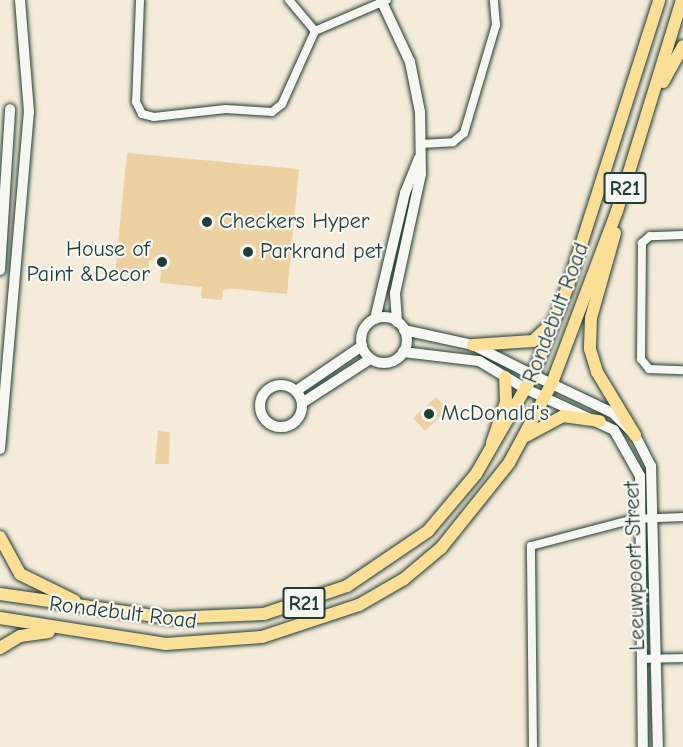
<!DOCTYPE html>
<style>
body{margin:0}
#map{position:relative;width:683px;height:747px;overflow:hidden;background:#f4ebda;font-family:"Comic Neue",sans-serif}
div>[style]{position:absolute}
.building>*{inset:0;background:#eed1a1}
.roads{filter:drop-shadow(0 0 2px #1f3d34) drop-shadow(0 0 2px #1f3d34)}
.minor>*{height:8px;margin:-4px;padding:0 4px;transform-origin:4px;border-radius:4px;background:#f6f6f2}
.tertiary>*{height:10px;margin:-5px;padding:0 5px;transform-origin:5px;border-radius:5px;background:#f6f6f2}
.tertiary>.ring{margin:-5px;padding:0;box-sizing:content-box;background:none;border:10px solid #f6f6f2;border-radius:50%}
.secondary>*{height:10px;margin:-5px;padding:0 5px;transform-origin:5px;border-radius:5px;background:#f6f6f2}
.primary>*{height:12px;margin:-6px;padding:0 6px;transform-origin:6px;border-radius:6px;background:#fbdf96}
.dots>*{width:16px;height:16px;translate:-50% -50%;box-sizing:border-box;border:3px solid #f6f6f2;border-radius:50%}
span{translate:-50% -50%;white-space:nowrap;text-align:center;line-height:1.15;-webkit-text-stroke:4.5px #f6f6f2;paint-order:stroke}
.shield-label span{padding:2px 4px;background:#f6f6f2;border:2px solid;border-radius:4px;-webkit-text-stroke-width:0}
.shield-label{font-size:21px;color:#1f3d34;font-weight:700}
.poi-label{font-size:22px;color:#1f3d34}
.left{translate:0 -50%;text-align:left}
.right{translate:-100% -50%;text-align:right}
.street-label{font-size:22px;color:#1f3d34}
</style>
<div id="map">
<div class="building">
<div style="clip-path:polygon(127px 153px,299px 169px,287px 294px,234px 289px,223px 290px,222px 300px,201px 298px,202px 287px,160px 283px,162px 262px,149px 260px,148px 277px,115px 274px)"></div>
<div style="clip-path:polygon(436px 397px,448px 409px,425px 431px,413px 418px)"></div>
<div style="clip-path:polygon(158px 431px,170px 432px,169px 464px,155px 464px)"></div>
</div>
<div class="roads">
<div class="minor">
<div style="left:140px;top:0;width:102px;rotate:92.2deg"></div>
<div style="left:136px;top:102px;width:13px;rotate:63deg"></div>
<div style="left:142px;top:114px;width:12px;rotate:14deg"></div>
<div style="left:154px;top:117px;width:72px;rotate:-6.3deg"></div>
<div style="left:226px;top:109px;width:46px;rotate:3.7deg"></div>
<div style="left:272px;top:112px;width:13px;rotate:-39deg"></div>
<div style="left:282px;top:104px;width:80px;rotate:-65.7deg"></div>
<div style="left:315px;top:31px;width:78px;rotate:-23.3deg"></div>
<div style="left:289px;top:0;width:40px;rotate:50deg"></div>
<div style="left:420px;top:144px;width:33px;rotate:-3deg"></div>
<div style="left:453px;top:142px;width:14px;rotate:-39deg"></div>
<div style="left:464px;top:133px;width:113px;rotate:-73.5deg"></div>
<div style="left:496px;top:25px;width:25px;rotate:-95deg"></div>
<div style="left:683px;top:235px;width:33px;rotate:178deg"></div>
<div style="left:650px;top:236px;width:11px;rotate:139deg"></div>
<div style="left:642px;top:243px;width:116px;rotate:90.5deg"></div>
<div style="left:641px;top:359px;width:13px;rotate:51deg"></div>
<div style="left:649px;top:369px;width:34px;rotate:2deg"></div>
<div style="left:642px;top:659px;width:41px;rotate:-1.4deg"></div>
<div style="left:533px;top:747px;width:201px;rotate:-90.6deg"></div>
<div style="left:531px;top:546px;width:106px;rotate:-14.7deg"></div>
<div style="left:634px;top:519px;width:49px;rotate:-2.3deg"></div>
</div>
<div class="tertiary">
<div style="left:381px;top:0;width:68px;rotate:64.9deg"></div>
<div style="left:410px;top:62px;width:51px;rotate:78.7deg"></div>
<div style="left:420px;top:112px;width:62px;rotate:89.1deg"></div>
<div style="left:421px;top:174px;width:122px;rotate:102.3deg"></div>
<div style="left:395px;top:293px;width:29px;rotate:86deg"></div>
<div style="left:0;top:270px;width:161px;rotate:-86.4deg"></div>
<div class="ring" style="left:361px;top:317px;width:36px;height:36px"></div>
<div style="left:375px;top:319px;width:130px;rotate:-76.6deg"></div>
<div style="left:405px;top:193px;width:37px;rotate:-68deg"></div>
<div style="left:404px;top:330px;width:71px;rotate:12.3deg"></div>
<div style="left:473px;top:345px;width:67px;rotate:26.6deg"></div>
<div style="left:403px;top:352px;width:77px;rotate:6.8deg"></div>
<div style="left:479px;top:361px;width:55px;rotate:30.8deg"></div>
<div class="ring" style="left:260px;top:385px;width:32px;height:32px"></div>
<div style="left:296px;top:391px;width:80px;rotate:-34.3deg"></div>
<div style="left:302px;top:403px;width:81px;rotate:-32.9deg"></div>
<div style="left:0;top:449px;width:338px;rotate:-85.1deg"></div>
<div style="left:29px;top:112px;width:112px;rotate:-94.6deg"></div>
</div>
<div class="secondary">
<div style="left:533px;top:375px;width:89px;rotate:25.4deg"></div>
<div style="left:613px;top:413px;width:31px;rotate:45deg"></div>
<div style="left:635px;top:435px;width:35px;rotate:63deg"></div>
<div style="left:651px;top:466px;width:281px;rotate:88.6deg"></div>
<div style="left:526px;top:389px;width:97px;rotate:25deg"></div>
<div style="left:614px;top:430px;width:53px;rotate:60.5deg"></div>
<div style="left:640px;top:476px;width:271px;rotate:89.4deg"></div>
</div>
<div class="primary">
<div style="left:663px;top:82px;width:41px;rotate:-60.9deg"></div>
<div style="left:615px;top:233px;width:88px;rotate:105.8deg"></div>
<div style="left:591px;top:318px;width:31px;rotate:92deg"></div>
<div style="left:590px;top:349px;width:24px;rotate:73deg"></div>
<div style="left:597px;top:372px;width:74px;rotate:58.9deg"></div>
<div style="left:473px;top:345px;width:60px;rotate:-3.8deg"></div>
<div style="left:533px;top:341px;width:22px;rotate:-43deg"></div>
<div style="left:526px;top:436px;width:42px;rotate:-28.4deg"></div>
<div style="left:563px;top:416px;width:37px;rotate:8deg"></div>
<div style="left:492px;top:443px;width:43px;rotate:-71.1deg"></div>
<div style="left:506px;top:402px;width:25px;rotate:-92deg"></div>
<div style="left:0;top:537px;width:42px;rotate:61.6deg"></div>
<div style="left:20px;top:574px;width:61px;rotate:26.1deg"></div>
<div style="left:0;top:594px;width:171px;rotate:8.1deg"></div>
<div style="left:169px;top:618px;width:95px;rotate:-2.4deg"></div>
<div style="left:264px;top:614px;width:88px;rotate:-18.6deg"></div>
<div style="left:347px;top:586px;width:98px;rotate:-34.2deg"></div>
<div style="left:428px;top:531px;width:75px;rotate:-49.9deg"></div>
<div style="left:476px;top:474px;width:114px;rotate:-60.1deg"></div>
<div style="left:533px;top:375px;width:96px;rotate:-68.5deg"></div>
<div style="left:568px;top:286px;width:300px;rotate:-72.3deg"></div>
<div style="left:0;top:618px;width:168px;rotate:8.9deg"></div>
<div style="left:166px;top:644px;width:96px;rotate:-4.2deg"></div>
<div style="left:262px;top:637px;width:102px;rotate:-18.3deg"></div>
<div style="left:359px;top:605px;width:52px;rotate:-30deg"></div>
<div style="left:404px;top:579px;width:48px;rotate:-40deg"></div>
<div style="left:441px;top:548px;width:109px;rotate:-51.3deg"></div>
<div style="left:509px;top:463px;width:91px;rotate:-61.7deg"></div>
<div style="left:552px;top:383px;width:184px;rotate:-69.3deg"></div>
<div style="left:617px;top:211px;width:221px;rotate:-72.9deg"></div>
<div style="left:0;top:648px;width:23px;rotate:-31deg"></div>
<div style="left:20px;top:636px;width:29px;rotate:-8deg"></div>
</div>
</div>
<div class="dots">
<div style="left:207px;top:222px;background:#1f3d34"></div>
<div style="left:248px;top:252px;background:#1f3d34"></div>
<div style="left:162px;top:262px;background:#1f3d34"></div>
<div style="left:429px;top:414px;background:#1f3d34"></div>
</div>
<div class="shield-label">
<span style="left:625px;top:188px">R21</span>
<span style="left:304px;top:603px">R21</span>
</div>
<div class="poi-label">
<span class="left" style="left:219px;top:222px">Checkers Hyper</span>
<span class="right" style="left:150px;top:262px">House of<br>Paint &amp;Decor</span>
<span class="left" style="left:260px;top:252px">Parkrand pet</span>
<span class="left" style="left:441px;top:414px">McDonald's</span>
</div>
<div class="street-label">
<span style="left:556px;top:313px;rotate:-69deg">Rondebult Road</span>
<span style="left:635px;top:566px;rotate:-92deg">Leeuwpoort Street</span>
<span style="left:123px;top:613px;rotate:7deg">Rondebult Road</span>
</div>
</div>
